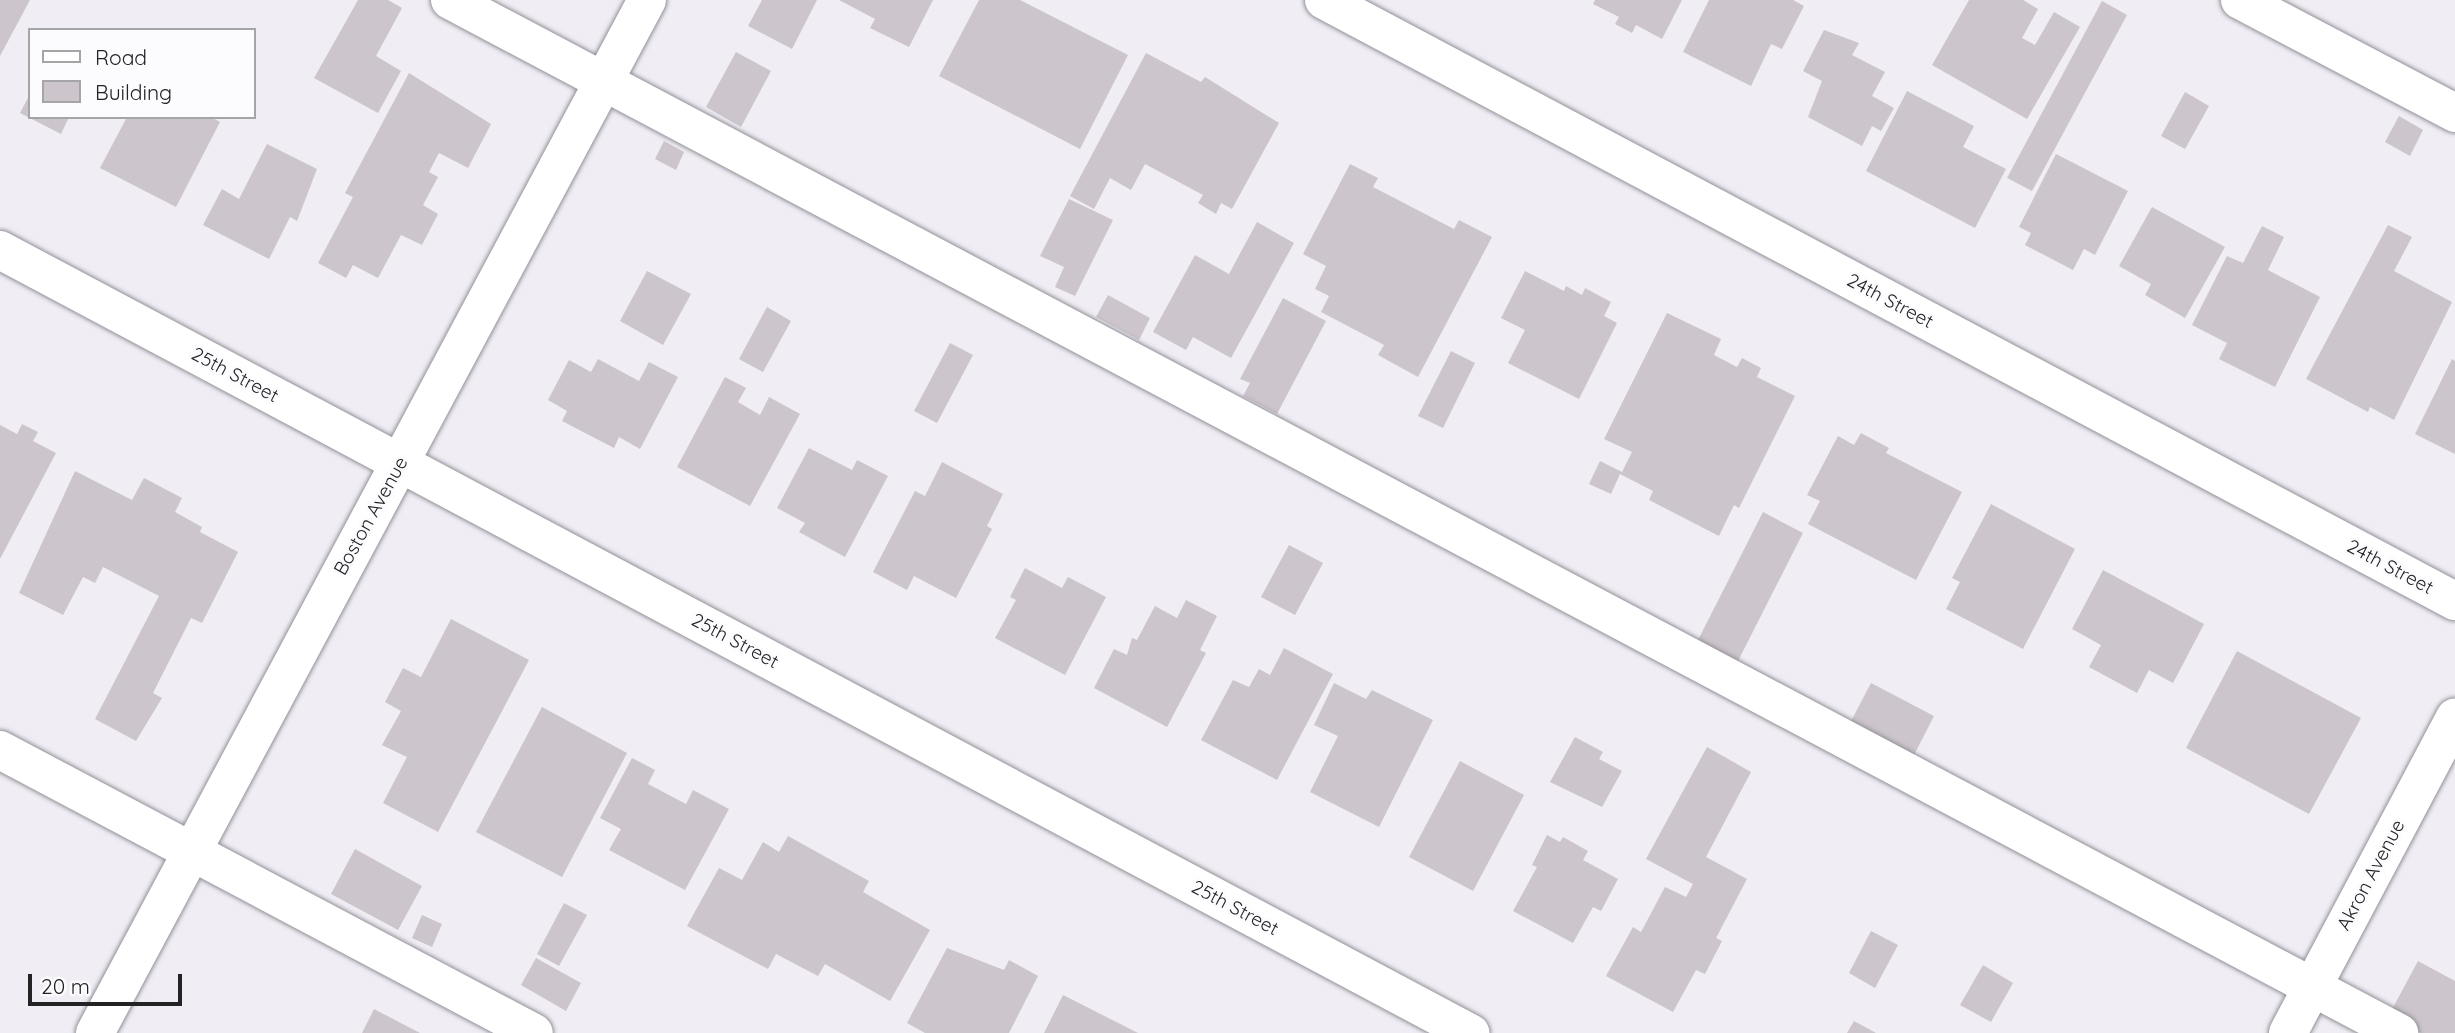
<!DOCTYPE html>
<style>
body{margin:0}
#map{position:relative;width:2455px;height:1033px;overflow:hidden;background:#f0edf5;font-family:Quicksand,sans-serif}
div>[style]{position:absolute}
.building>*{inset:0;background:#ccc5cb}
.roads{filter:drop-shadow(0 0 2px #939198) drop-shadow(0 0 2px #939198)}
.minor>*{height:38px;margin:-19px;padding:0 19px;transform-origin:19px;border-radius:19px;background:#fff}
span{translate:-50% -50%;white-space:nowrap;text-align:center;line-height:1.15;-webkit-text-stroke:6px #fcfbfe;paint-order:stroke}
.street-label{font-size:19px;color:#232224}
.legend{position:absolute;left:28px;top:28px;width:228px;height:91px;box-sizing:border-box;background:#fcfbfe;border:2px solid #a5a4a7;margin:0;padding:9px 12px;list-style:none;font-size:21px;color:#232224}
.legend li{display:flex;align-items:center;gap:14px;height:35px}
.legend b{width:35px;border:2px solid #a5a4a7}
.scale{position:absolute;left:28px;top:974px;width:154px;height:32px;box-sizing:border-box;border:4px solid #232224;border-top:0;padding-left:9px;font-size:21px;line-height:24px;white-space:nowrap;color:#232224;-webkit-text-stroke:5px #fcfbfe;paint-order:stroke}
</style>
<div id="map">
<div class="building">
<div style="clip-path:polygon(0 0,30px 0,0 56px)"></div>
<div style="clip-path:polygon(358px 0,388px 0,402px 8px,376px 56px,401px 71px,378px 113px,314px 78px)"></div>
<div style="clip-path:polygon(762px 0,817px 0,792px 49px,748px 26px)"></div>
<div style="clip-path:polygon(839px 0,933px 0,909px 47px,870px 28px,875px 19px)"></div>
<div style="clip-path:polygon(979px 0,1020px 0,1128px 55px,1080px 149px,939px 76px)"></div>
<div style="clip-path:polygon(1595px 0,1682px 0,1662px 39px,1636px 25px,1632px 33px,1615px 24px,1619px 17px,1593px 4px)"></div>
<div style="clip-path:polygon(1709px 0,1793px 0,1804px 6px,1782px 49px,1771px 44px,1751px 86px,1683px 52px)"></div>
<div style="clip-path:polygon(1969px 0,2023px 0,2038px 9px,2022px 38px,2035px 45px,2054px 12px,2080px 27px,2027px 119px,1932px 65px)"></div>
<div style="clip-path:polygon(2102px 1px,2127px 15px,2032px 191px,2007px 178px)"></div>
<div style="clip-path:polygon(1824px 30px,1859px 43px,1852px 55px,1885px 72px,1872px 96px,1894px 108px,1881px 131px,1872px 126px,1862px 146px,1808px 117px,1822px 81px,1803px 71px)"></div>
<div style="clip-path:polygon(736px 52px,771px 71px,741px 127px,706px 107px)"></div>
<div style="clip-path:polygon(1146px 53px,1201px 82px,1205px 77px,1279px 123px,1232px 209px,1221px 203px,1216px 214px,1198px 203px,1203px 195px,1145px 164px,1131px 190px,1110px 178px,1094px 209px,1070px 196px)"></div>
<div style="clip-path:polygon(409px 73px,491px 124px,468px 168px,439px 153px,429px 172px,438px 177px,423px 205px,438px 214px,422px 245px,401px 235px,378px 278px,353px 265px,346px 278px,318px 263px,353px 197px,345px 193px)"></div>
<div style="clip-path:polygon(1907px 91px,1974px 126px,1963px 147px,2006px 169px,1975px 228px,1866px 171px)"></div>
<div style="clip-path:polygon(2185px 92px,2209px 106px,2185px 149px,2161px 136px)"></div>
<div style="clip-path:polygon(30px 94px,30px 117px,69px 117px,61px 134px,20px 113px)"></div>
<div style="clip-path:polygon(2399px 116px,2423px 130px,2410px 156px,2385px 142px)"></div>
<div style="clip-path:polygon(127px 117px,211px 117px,220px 122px,176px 207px,100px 168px)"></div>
<div style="clip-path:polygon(664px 141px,684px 152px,676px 170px,655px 159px)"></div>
<div style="clip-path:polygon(267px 144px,317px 169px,297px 221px,290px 217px,269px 259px,203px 225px,222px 189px,239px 199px)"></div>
<div style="clip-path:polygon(2056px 154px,2128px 191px,2095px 255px,2084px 249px,2073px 270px,2025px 245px,2031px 233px,2019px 227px)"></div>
<div style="clip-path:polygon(1350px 164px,1378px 178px,1373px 187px,1454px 229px,1459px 220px,1492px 237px,1418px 377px,1378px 355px,1384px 345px,1321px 312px,1329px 296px,1315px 289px,1326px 266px,1303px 254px)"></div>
<div style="clip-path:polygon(1069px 199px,1113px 220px,1075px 296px,1055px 287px,1064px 267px,1040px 256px)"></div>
<div style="clip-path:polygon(2152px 207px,2225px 247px,2185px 318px,2145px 295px,2151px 284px,2119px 266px)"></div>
<div style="clip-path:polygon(1257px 222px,1294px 243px,1231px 358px,1193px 337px,1186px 350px,1153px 332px,1195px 255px,1229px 274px)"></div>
<div style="clip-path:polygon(2388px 225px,2412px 237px,2394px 271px,2452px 302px,2394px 420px,2370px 407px,2368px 412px,2306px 379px)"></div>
<div style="clip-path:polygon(2262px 226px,2284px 237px,2268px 270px,2320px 297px,2275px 387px,2219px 359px,2227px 343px,2192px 325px,2227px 256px,2243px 263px)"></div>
<div style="clip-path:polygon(647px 271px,691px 294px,663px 345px,620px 321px)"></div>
<div style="clip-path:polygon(1525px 271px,1564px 291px,1566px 286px,1582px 295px,1585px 288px,1611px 302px,1604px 316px,1617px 323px,1579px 399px,1508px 363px,1525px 330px,1501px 318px)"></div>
<div style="clip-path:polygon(1108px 295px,1150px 318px,1139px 340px,1096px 317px)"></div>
<div style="clip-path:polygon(1283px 298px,1326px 321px,1277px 414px,1243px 396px,1250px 383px,1240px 379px)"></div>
<div style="clip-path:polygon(767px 307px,791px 321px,763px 372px,739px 359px)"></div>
<div style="clip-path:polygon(1667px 313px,1721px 339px,1714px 355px,1737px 367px,1742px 358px,1761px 368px,1757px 377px,1795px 396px,1739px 508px,1734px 505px,1719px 536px,1649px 500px,1653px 491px,1620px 474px,1611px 494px,1589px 484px,1600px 461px,1622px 472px,1632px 452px,1604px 439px)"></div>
<div style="clip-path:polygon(950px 343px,973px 355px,937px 423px,914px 411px)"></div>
<div style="clip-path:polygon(1451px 351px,1475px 363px,1443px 428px,1418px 416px)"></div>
<div style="clip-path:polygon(598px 359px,639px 381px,649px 362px,678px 377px,640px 449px,619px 437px,614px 448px,562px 421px,567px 411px,548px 400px,569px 360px,591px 372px)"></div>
<div style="clip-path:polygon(2452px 359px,2455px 361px,2455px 454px,2415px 434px)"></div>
<div style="clip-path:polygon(725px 377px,746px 388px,738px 402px,760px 415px,769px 397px,800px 414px,750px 506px,677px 467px)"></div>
<div style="clip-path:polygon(22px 424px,38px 432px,33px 441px,56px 453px,0 559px,0 425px,17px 434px)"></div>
<div style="clip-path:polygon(1861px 433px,1889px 448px,1886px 453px,1962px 492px,1916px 580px,1808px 524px,1820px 501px,1807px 495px,1838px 436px,1854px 445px)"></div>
<div style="clip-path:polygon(809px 448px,852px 470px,857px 460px,888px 476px,845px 557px,799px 532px,805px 523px,777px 508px)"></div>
<div style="clip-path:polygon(942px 462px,1003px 494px,987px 526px,992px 529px,956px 598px,914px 576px,907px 590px,873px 572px,915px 491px,925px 496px)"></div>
<div style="clip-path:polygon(75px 471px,132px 500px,144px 478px,182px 498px,175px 512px,202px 527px,200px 532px,238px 552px,202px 623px,191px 618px,153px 693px,162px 698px,136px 741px,95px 719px,159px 596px,103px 567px,95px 583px,83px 577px,63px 615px,19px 593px)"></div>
<div style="clip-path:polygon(1991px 504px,2075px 549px,2023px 649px,1946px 609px,1960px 582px,1952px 578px)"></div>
<div style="clip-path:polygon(1763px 512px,1803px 533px,1737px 663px,1697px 642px)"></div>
<div style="clip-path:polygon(1289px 545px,1323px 563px,1295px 615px,1261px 597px)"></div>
<div style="clip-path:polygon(1025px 568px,1062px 588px,1068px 577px,1106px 597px,1065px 675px,995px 638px,1016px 600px,1010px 597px)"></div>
<div style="clip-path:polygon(2103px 570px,2204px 624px,2173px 683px,2149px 670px,2137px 693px,2089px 667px,2101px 645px,2072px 629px)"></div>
<div style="clip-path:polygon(1186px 600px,1217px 616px,1200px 650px,1206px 653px,1167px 727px,1094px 688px,1114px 649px,1127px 655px,1132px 638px,1137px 640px,1155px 606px,1177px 618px)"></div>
<div style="clip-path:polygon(451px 619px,529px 660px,438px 832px,383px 803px,407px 757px,382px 745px,401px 711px,385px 702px,403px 668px,421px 677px)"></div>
<div style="clip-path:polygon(1284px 648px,1333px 674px,1277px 780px,1201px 740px,1233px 680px,1249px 687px,1259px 669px,1270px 675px)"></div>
<div style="clip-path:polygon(2237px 651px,2361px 718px,2309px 814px,2186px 748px)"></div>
<div style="clip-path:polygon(1334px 683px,1366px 699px,1372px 690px,1433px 720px,1379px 827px,1310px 792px,1338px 736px,1314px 725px)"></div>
<div style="clip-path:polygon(1871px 683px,1934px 716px,1913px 757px,1849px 725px)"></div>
<div style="clip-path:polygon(542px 707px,627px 753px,562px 877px,476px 832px)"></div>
<div style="clip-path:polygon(1575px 737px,1603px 752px,1599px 759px,1622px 771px,1602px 807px,1550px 782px)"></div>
<div style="clip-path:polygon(1707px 747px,1751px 772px,1706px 857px,1747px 879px,1716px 938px,1722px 941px,1705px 974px,1696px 970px,1673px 1012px,1606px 976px,1633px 927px,1641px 932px,1665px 887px,1686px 897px,1693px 884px,1646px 859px)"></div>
<div style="clip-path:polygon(632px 758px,655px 770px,648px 784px,686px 804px,693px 790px,729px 809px,685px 890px,609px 850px,621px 829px,600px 818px)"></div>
<div style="clip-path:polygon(1460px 761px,1524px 795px,1473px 891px,1409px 857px)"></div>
<div style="clip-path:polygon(1547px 835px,1560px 842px,1563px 837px,1588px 851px,1583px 860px,1618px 879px,1601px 911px,1593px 907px,1573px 943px,1513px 911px,1537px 867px,1532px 865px)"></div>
<div style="clip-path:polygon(788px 836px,869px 881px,863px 892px,930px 930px,890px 1001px,825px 964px,818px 976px,776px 954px,768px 969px,687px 926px,719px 868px,742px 880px,763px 842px,779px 852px)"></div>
<div style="clip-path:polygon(355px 849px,422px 886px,398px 930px,331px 894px)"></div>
<div style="clip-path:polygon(564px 903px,587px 915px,559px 966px,537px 954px)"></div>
<div style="clip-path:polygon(422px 915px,442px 924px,432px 947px,412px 938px)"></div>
<div style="clip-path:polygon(1871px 931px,1898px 945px,1875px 988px,1849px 973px)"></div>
<div style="clip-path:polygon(947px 948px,1004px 970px,1009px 960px,1038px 976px,1009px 1033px,925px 1033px,907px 1023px)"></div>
<div style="clip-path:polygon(536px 958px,581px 983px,566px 1011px,521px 985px)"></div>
<div style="clip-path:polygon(2418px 961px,2455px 981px,2455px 1033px,2421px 1033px,2389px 1015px)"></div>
<div style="clip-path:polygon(1983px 965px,2013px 983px,1991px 1022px,1960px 1005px)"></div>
<div style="clip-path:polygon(1063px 995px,1138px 1033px,1044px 1033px)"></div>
<div style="clip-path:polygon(374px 1009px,420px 1033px,362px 1033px)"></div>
<div style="clip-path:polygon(1854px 1021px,1876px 1033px,1847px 1033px)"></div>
</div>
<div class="roads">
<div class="minor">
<div style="left:450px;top:0;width:2206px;rotate:27.92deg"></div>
<div style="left:1324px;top:0;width:1281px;rotate:27.99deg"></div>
<div style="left:2240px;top:0;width:243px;rotate:27.7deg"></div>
<div style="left:0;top:250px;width:1666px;rotate:28.04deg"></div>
<div style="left:0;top:750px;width:604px;rotate:27.92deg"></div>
<div style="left:95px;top:1033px;width:1171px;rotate:-61.88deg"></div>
<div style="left:2288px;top:1033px;width:357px;rotate:-62.1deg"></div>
</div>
</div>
<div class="street-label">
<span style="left:1890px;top:301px;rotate:28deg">24th Street</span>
<span style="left:235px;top:375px;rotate:28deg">25th Street</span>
<span style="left:371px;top:516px;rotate:-61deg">Boston Avenue</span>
<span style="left:2390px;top:567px;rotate:28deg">24th Street</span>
<span style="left:735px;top:641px;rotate:28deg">25th Street</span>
<span style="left:2371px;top:875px;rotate:-62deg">Akron Avenue</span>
<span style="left:1235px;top:908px;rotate:28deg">25th Street</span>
</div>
<ul class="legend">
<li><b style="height:9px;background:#fff"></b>Road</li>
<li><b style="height:19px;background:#ccc5cb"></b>Building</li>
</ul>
<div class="scale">20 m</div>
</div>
